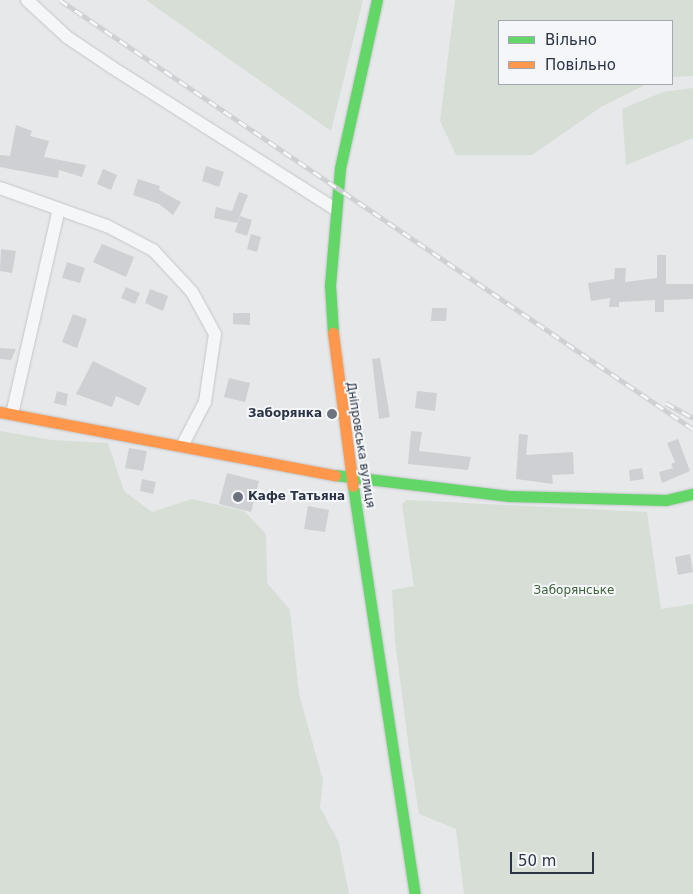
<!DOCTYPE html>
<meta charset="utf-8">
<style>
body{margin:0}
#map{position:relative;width:693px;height:894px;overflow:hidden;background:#e6e8ea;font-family:"DejaVu Sans",sans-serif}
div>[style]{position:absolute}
.green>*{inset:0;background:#d6ded6}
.building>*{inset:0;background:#ced0d3}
.roads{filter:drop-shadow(0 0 1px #c4c6c8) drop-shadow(0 0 1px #c4c6c8)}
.street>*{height:12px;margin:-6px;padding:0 6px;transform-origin:6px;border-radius:6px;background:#f5f6f7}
.fast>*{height:11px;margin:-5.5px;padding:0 5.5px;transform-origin:5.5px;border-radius:5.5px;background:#63d668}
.slow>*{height:11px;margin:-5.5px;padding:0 5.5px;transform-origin:5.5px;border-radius:5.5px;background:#ff974d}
.rail>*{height:5px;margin-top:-2.5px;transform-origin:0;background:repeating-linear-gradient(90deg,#f4f6f9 0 9px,#cecfd2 0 18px);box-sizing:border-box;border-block:1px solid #cecfd2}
.dots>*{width:14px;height:14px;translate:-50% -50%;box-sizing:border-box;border:2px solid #f4f6f9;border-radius:50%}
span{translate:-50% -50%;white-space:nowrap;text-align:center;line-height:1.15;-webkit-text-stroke:4px #f4f6f9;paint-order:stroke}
.poi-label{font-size:12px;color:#2b3445;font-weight:700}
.right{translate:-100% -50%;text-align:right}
.left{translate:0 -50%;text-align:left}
.street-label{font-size:12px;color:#2b3445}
.park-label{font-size:12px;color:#3f6138}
.legend{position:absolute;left:498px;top:20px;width:175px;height:65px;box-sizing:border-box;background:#f4f6f9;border:1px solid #a4a8b1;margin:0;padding:6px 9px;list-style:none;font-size:15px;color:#2b3445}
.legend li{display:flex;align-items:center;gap:10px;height:25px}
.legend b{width:25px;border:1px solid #a4a8b1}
.scale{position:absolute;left:510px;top:852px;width:84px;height:22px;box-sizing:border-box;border:2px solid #2b3445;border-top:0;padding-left:6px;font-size:15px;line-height:18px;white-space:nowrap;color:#2b3445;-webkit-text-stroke:4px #f4f6f9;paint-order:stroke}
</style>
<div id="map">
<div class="green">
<div style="clip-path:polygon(146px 0,363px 0,331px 131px)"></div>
<div style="clip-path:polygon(455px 0,693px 0,693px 76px,672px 77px,672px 21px,499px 21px,499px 84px,647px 84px,601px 107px,532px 155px,456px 155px,440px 121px)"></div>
<div style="clip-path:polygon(693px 88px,693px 138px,626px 165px,622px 109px,663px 92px)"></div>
<div style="clip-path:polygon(0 431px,52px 440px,108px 443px,124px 491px,152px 512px,192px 499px,244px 511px,266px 534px,267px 583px,290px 610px,299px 694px,323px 780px,320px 807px,339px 843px,349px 894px,0 894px)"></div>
<div style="clip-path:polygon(406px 500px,647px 512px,661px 609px,693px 604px,693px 894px,464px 894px,456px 829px,419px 814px,410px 757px,395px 641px,392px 590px,414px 586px,402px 505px)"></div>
</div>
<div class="building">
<div style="clip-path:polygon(16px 125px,32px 131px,30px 136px,49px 141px,44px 157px,86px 165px,82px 177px,59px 170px,58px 178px,0 167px,0 155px,10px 156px)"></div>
<div style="clip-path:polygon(206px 166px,224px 172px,219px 187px,202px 181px)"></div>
<div style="clip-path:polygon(103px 169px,117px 175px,111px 190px,97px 184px)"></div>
<div style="clip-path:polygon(138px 179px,160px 186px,159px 190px,181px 202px,173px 215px,159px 204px,133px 195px)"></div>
<div style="clip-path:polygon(239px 192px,248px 195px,237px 223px,214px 218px,216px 207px,232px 211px)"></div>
<div style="clip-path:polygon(240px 216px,252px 220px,247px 236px,235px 232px)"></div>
<div style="clip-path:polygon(251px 234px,261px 237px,257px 252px,247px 249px)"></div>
<div style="clip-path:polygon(102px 244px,134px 257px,126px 277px,93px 262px)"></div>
<div style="clip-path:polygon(1px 249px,16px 251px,12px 273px,0 271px)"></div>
<div style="clip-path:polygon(657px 255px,666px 255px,666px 284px,693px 284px,693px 299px,664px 300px,664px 312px,655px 312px,655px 300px,619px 302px,619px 307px,609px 307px,610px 298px,591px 301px,588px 283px,614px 279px,615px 268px,626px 268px,625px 282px,657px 278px)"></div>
<div style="clip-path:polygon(67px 262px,85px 268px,80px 283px,62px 278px)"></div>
<div style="clip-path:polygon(126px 287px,140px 293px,135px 304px,121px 298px)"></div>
<div style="clip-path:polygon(150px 289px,168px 296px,163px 311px,145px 303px)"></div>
<div style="clip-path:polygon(432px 308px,447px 308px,446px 321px,431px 321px)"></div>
<div style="clip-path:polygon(233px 313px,250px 313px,250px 325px,233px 324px)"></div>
<div style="clip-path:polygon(73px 314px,87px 319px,77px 348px,62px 342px)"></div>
<div style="clip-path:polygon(0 348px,16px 349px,11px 360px,0 359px)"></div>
<div style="clip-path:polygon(380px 358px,390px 417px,379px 419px,372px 359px)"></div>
<div style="clip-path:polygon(93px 361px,147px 388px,139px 406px,116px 396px,112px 407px,76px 394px)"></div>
<div style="clip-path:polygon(229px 378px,250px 383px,245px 402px,224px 397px)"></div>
<div style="clip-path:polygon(57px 391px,68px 394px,66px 406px,54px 403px)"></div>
<div style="clip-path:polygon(417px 391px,437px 393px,435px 411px,415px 408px)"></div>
<div style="clip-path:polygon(411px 431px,422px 432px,419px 451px,471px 457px,468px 470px,408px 464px)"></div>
<div style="clip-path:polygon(519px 434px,528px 435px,526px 455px,573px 452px,574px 474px,552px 475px,553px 484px,516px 479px)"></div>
<div style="clip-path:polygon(678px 439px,690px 471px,662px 483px,659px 472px,673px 468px,671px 464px,675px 462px,667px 443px)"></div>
<div style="clip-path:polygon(129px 448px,147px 451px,143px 471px,125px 468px)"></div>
<div style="clip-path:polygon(642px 468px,644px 479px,630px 481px,629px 470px)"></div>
<div style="clip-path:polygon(227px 473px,259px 481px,251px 512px,219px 504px)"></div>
<div style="clip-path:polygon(142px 479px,156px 482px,153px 494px,140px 491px)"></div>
<div style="clip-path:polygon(308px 506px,329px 510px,325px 532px,304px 529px)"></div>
<div style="clip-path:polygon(690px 554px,693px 572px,678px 575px,675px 557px)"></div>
</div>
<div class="roads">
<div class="street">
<div style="left:27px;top:0;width:54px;rotate:42.8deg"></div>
<div style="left:67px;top:37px;width:55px;rotate:34deg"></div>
<div style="left:113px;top:68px;width:263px;rotate:32.4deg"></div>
<div style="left:0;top:188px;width:114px;rotate:19.6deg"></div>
<div style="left:107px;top:226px;width:52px;rotate:27.6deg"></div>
<div style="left:153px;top:250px;width:57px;rotate:47.1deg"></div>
<div style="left:192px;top:292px;width:48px;rotate:61.3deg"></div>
<div style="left:215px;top:334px;width:69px;rotate:98.4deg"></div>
<div style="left:205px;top:402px;width:47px;rotate:117.6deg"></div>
<div style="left:12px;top:414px;width:210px;rotate:-77.1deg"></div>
</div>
<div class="fast">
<div style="left:333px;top:333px;width:48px;rotate:-93.6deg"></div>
<div style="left:330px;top:285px;width:117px;rotate:-85.1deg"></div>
<div style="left:340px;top:168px;width:172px;rotate:-77.6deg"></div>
<div style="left:335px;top:475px;width:175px;rotate:6.9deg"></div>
<div style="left:509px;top:496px;width:157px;rotate:1.5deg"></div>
<div style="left:666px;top:500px;width:28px;rotate:-13deg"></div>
<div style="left:353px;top:486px;width:413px;rotate:81.4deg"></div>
</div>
<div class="slow">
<div style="left:333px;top:333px;width:154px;rotate:82.6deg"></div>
<div style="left:0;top:412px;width:341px;rotate:10.7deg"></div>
</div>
</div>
<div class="rail">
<div style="left:60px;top:0;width:765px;rotate:34.13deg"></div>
<div style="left:666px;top:403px;width:31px;rotate:29deg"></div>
</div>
<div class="dots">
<div style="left:332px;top:414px;background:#6c737f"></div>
<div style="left:238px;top:497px;background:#6c737f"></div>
</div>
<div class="poi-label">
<span class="right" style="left:322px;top:414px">Заборянка</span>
<span class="left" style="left:248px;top:497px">Кафе Татьяна</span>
</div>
<div class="street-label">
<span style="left:360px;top:445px;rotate:81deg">Дніпровська вулиця</span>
</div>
<div class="park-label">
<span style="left:574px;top:591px">Заборянське</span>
</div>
<ul class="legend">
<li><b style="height:6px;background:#63d668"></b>Вільно</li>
<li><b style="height:6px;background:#ff974d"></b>Повільно</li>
</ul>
<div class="scale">50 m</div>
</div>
